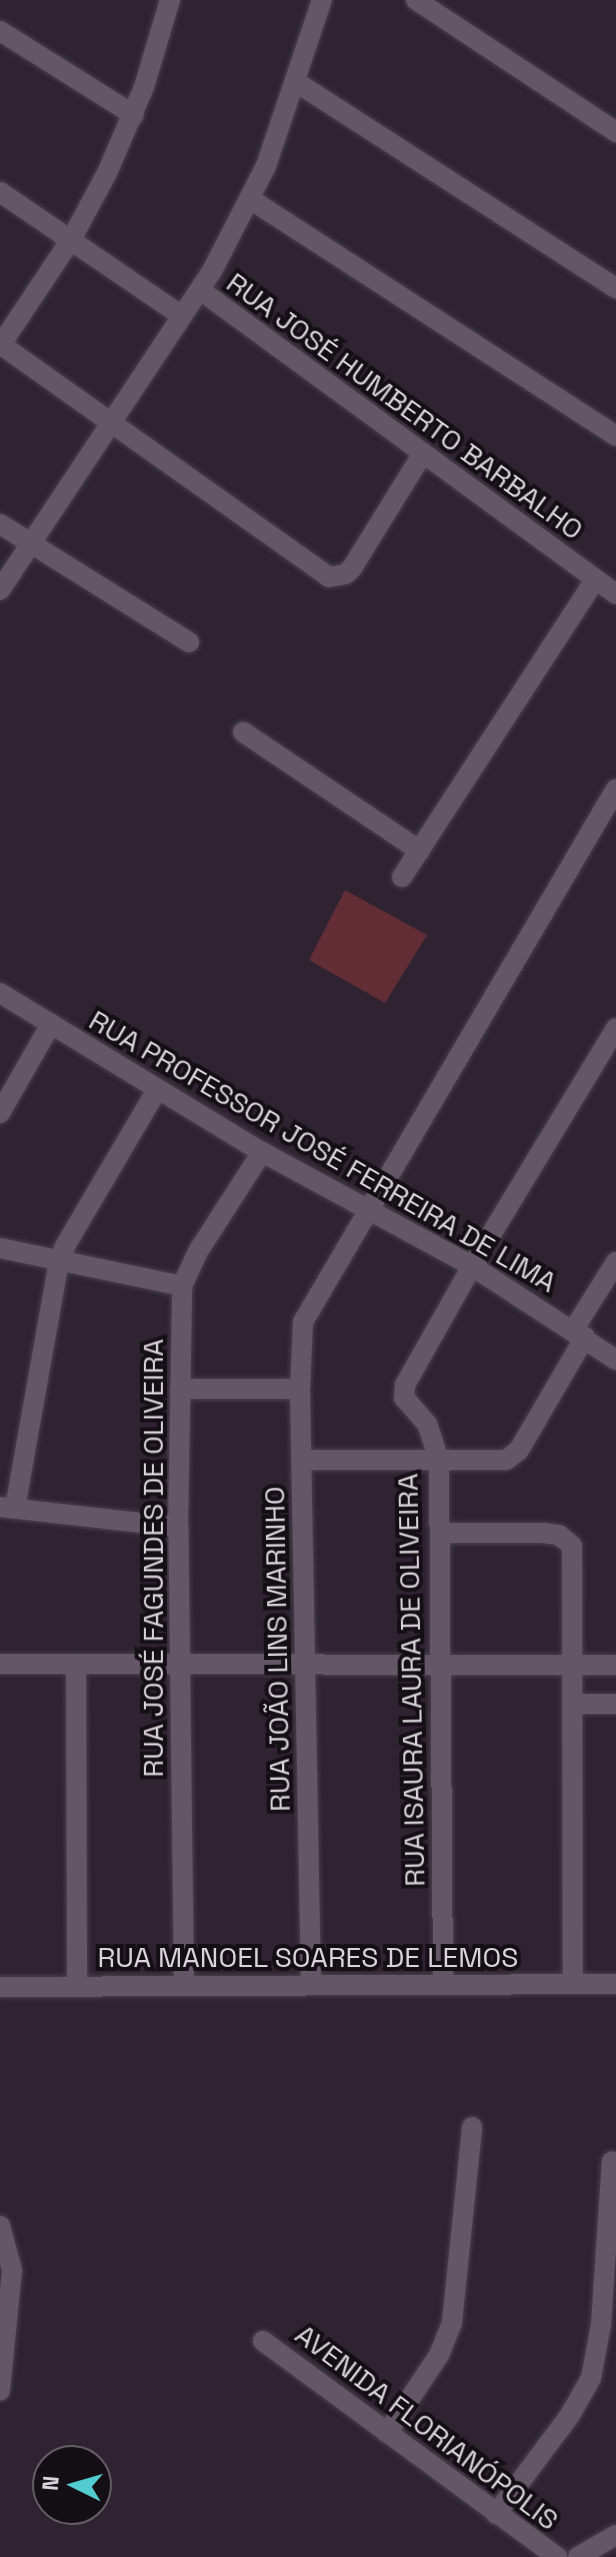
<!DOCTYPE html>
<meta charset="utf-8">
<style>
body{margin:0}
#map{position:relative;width:616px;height:2557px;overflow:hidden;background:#2f2331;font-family:"Space Grotesk",sans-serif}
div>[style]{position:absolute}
.green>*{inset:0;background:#632d35}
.roads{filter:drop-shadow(0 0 2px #4a404c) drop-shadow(0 0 2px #4a404c)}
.minor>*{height:20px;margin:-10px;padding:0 10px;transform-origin:10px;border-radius:10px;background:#645666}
span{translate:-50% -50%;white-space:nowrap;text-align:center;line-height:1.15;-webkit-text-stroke:8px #140f15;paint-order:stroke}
.street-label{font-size:28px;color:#dbd3dc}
.north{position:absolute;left:32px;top:2445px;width:80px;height:80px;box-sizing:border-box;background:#140f15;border:2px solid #645d65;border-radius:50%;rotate:275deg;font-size:22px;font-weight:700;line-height:32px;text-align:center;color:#dbd3dc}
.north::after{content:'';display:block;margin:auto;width:28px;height:36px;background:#52ccd0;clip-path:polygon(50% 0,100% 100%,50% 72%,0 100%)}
</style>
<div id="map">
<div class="green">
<div style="clip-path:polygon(345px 890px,427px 935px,385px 1003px,309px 960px)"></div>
</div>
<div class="roads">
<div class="minor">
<div style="left:416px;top:0;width:240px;rotate:33.4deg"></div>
<div style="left:0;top:31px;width:158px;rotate:32.1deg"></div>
<div style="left:296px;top:82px;width:381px;rotate:32.8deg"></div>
<div style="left:0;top:192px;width:220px;rotate:34.3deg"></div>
<div style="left:250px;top:199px;width:436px;rotate:32.9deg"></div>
<div style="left:200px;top:290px;width:515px;rotate:36.16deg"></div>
<div style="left:0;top:344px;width:403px;rotate:35.3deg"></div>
<div style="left:329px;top:577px;width:17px;rotate:-10deg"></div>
<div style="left:346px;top:574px;width:8px;rotate:-45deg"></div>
<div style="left:352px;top:568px;width:135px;rotate:-58.3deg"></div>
<div style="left:0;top:346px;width:130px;rotate:-56.3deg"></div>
<div style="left:72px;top:238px;width:74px;rotate:-61.7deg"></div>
<div style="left:107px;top:173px;width:94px;rotate:-66.7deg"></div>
<div style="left:144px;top:87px;width:91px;rotate:-73.4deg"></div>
<div style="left:0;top:524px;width:223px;rotate:32deg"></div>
<div style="left:0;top:590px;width:383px;rotate:-56.4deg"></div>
<div style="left:212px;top:271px;width:118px;rotate:-62.8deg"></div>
<div style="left:266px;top:166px;width:175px;rotate:-71.4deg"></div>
<div style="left:243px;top:732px;width:213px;rotate:33.9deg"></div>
<div style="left:402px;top:877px;width:354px;rotate:-57deg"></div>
<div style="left:0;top:993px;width:306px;rotate:31.3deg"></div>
<div style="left:262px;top:1152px;width:239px;rotate:28.5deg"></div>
<div style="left:472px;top:1266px;width:172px;rotate:33.1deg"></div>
<div style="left:0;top:1113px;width:103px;rotate:-60.2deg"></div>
<div style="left:0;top:1248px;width:186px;rotate:11.8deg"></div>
<div style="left:574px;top:1329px;width:79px;rotate:-57.9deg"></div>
<div style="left:585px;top:1337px;width:131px;rotate:120.3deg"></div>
<div style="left:519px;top:1450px;width:16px;rotate:142deg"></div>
<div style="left:506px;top:1460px;width:67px;rotate:180deg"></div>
<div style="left:439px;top:1460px;width:38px;rotate:-108deg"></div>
<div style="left:427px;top:1424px;width:35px;rotate:-131deg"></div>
<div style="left:404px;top:1398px;width:13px;rotate:-86deg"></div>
<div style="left:405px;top:1385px;width:137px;rotate:-60.6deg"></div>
<div style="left:472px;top:1266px;width:278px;rotate:-58.8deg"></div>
<div style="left:180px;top:1389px;width:120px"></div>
<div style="left:302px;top:1460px;width:137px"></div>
<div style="left:439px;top:1460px;width:524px;rotate:89.56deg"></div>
<div style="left:0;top:1507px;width:179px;rotate:6.4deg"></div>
<div style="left:15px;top:1508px;width:250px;rotate:-79.9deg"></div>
<div style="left:59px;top:1262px;width:17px;rotate:-69deg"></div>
<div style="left:65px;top:1246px;width:181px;rotate:-59.5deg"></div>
<div style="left:440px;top:1533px;width:104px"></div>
<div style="left:544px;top:1533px;width:15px;rotate:8deg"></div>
<div style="left:559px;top:1535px;width:17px;rotate:40deg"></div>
<div style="left:572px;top:1546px;width:438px;rotate:89.9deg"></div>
<div style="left:0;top:1664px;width:616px;rotate:0.09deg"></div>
<div style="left:76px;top:1665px;width:322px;rotate:89.8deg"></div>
<div style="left:574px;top:1704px;width:42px"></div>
<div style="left:311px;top:1985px;width:596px;rotate:-91.06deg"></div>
<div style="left:300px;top:1389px;width:67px;rotate:-87.4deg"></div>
<div style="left:303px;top:1322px;width:618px;rotate:-59.58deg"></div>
<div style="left:184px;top:1986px;width:459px;rotate:-90.7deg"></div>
<div style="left:178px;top:1527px;width:241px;rotate:-89deg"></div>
<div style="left:182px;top:1286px;width:40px;rotate:-65deg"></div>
<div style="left:199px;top:1250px;width:117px;rotate:-57.3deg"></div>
<div style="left:0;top:1987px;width:616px;rotate:-0.28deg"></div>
<div style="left:0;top:2226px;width:46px;rotate:74.7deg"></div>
<div style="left:12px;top:2270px;width:121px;rotate:95.7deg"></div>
<div style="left:263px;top:2341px;width:365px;rotate:36.3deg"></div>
<div style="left:387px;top:2433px;width:94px;rotate:-56.3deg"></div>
<div style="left:439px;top:2355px;width:35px;rotate:-68deg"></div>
<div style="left:452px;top:2322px;width:196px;rotate:-84.1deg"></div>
<div style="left:496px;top:2514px;width:124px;rotate:-53.2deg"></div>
<div style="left:570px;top:2415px;width:43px;rotate:-60.4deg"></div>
<div style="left:591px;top:2378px;width:54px;rotate:-79.3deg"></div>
<div style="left:601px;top:2325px;width:164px;rotate:-86.2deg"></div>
<div style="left:578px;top:2557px;width:44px;rotate:-30.1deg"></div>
</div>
</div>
<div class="street-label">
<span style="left:405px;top:406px;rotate:36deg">RUA JOSÉ HUMBERTO BARBALHO</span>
<span style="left:323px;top:1151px;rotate:30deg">RUA PROFESSOR JOSÉ FERREIRA DE LIMA</span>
<span style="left:153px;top:1558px;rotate:-90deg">RUA JOSÉ FAGUNDES DE OLIVEIRA</span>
<span style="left:277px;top:1649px;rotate:-91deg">RUA JOÃO LINS MARINHO</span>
<span style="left:411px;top:1680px;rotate:-91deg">RUA ISAURA LAURA DE OLIVEIRA</span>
<span style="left:308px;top:1957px">RUA MANOEL SOARES DE LEMOS</span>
<span style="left:427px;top:2427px;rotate:37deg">AVENIDA FLORIANÓPOLIS</span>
</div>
<div class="north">N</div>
</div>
